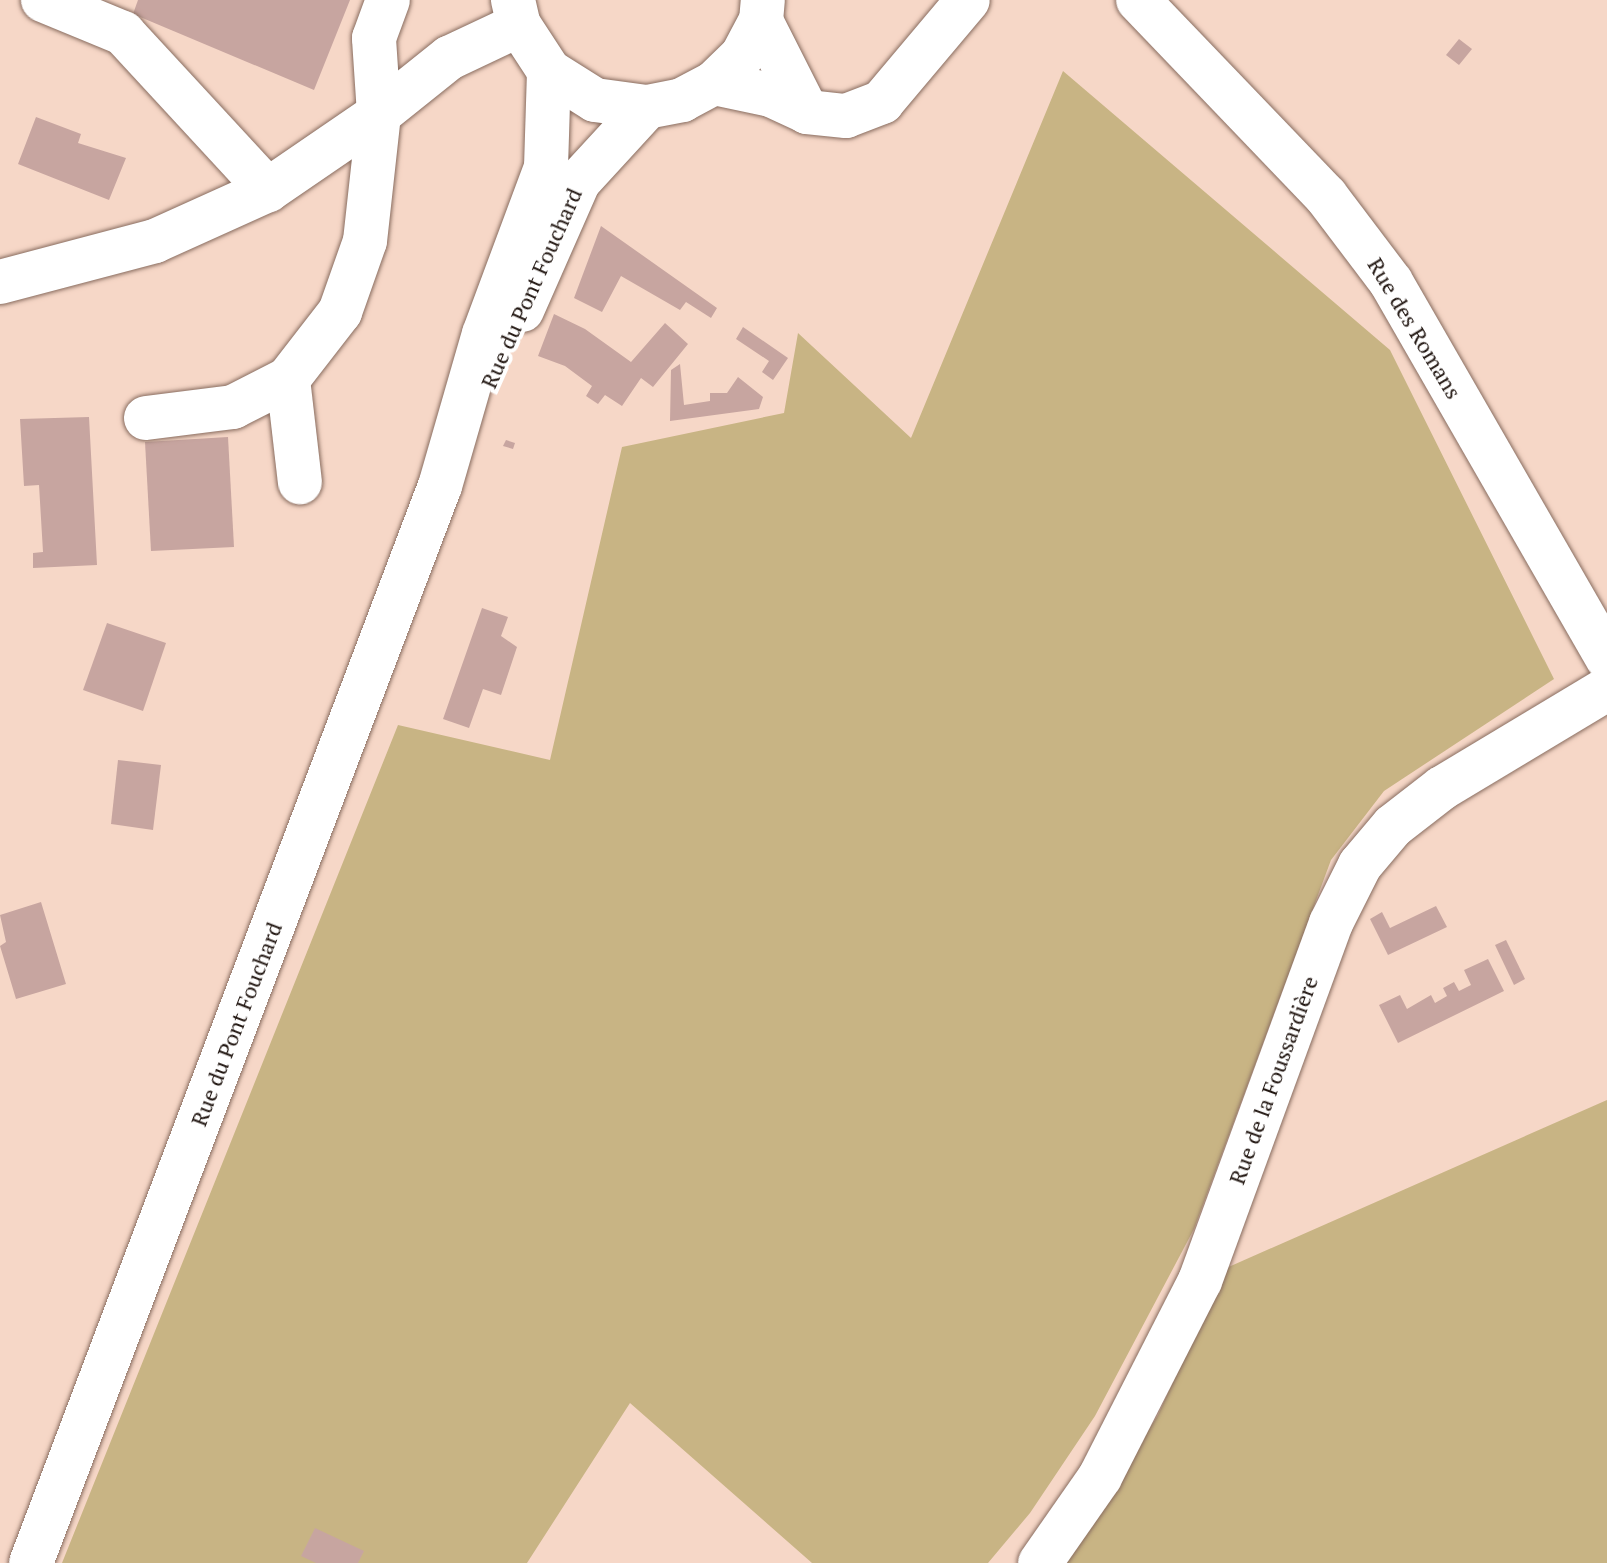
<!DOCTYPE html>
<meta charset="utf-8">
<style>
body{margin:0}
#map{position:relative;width:1607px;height:1563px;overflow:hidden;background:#f6d7c7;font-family:"PT Serif",serif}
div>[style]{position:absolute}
.green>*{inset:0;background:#c8b484}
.building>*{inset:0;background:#c7a5a0}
.roads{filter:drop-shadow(0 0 2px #886c5f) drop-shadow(0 0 2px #886c5f)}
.minor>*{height:44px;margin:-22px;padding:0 22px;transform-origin:22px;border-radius:22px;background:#fff}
.major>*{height:44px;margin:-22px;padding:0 22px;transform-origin:22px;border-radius:22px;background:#fff}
span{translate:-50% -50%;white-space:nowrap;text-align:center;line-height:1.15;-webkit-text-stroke:8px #fff;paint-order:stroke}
.street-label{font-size:22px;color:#211611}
</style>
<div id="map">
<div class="green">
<div style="clip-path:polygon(1063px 71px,1390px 350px,1554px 679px,1384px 791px,1331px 860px,1194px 1229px,1095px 1416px,1030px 1513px,988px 1563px,812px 1563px,630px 1403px,527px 1563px,62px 1563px,398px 725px,550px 760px,622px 447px,784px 413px,798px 333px,911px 438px)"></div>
<div style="clip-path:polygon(1607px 1100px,1607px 1563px,1066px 1563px,1158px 1415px,1224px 1269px)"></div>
</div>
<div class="building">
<div style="clip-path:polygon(138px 0,350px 0,314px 90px,133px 14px)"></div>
<div style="clip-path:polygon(1459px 39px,1472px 49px,1459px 65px,1446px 55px)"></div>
<div style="clip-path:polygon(36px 117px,81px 134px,78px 143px,126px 158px,109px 200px,18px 164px)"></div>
<div style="clip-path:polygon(601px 226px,717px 308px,711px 318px,686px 302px,680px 310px,621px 276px,602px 312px,574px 298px)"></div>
<div style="clip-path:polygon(554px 314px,585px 329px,631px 362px,665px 323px,688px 344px,653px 387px,641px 378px,622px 406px,605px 395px,598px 404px,586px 396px,592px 386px,565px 366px,538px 356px)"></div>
<div style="clip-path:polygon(743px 327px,788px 358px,773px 380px,762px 372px,769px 361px,736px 339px)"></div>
<div style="clip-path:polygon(680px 364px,684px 405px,710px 401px,710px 393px,727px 393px,738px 377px,763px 397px,759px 409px,670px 421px,671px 370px)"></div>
<div style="clip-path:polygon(89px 417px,97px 565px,33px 568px,33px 553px,43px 552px,39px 485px,24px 486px,20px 419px)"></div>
<div style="clip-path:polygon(228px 437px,234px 547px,151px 551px,145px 442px)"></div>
<div style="clip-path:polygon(506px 440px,515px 443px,513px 449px,503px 446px)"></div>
<div style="clip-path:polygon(482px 608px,508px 617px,501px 636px,517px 647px,501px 695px,483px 689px,469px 728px,443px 719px)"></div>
<div style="clip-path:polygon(107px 623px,166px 643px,143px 711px,83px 690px)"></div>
<div style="clip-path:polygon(118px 760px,161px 765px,153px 830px,111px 824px)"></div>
<div style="clip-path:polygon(41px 902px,66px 984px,16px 999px,0 946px,6px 942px,0 915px)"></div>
<div style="clip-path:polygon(1436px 906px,1447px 927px,1388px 955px,1370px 919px,1382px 912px,1390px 928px)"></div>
<div style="clip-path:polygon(1506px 940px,1525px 979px,1514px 985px,1495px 945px)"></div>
<div style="clip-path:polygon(1488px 959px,1504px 991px,1398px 1043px,1379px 1005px,1400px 995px,1407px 1009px,1431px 995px,1435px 1003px,1447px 996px,1443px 988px,1454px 982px,1459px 991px,1471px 985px,1464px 970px)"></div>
<div style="clip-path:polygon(315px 1528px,364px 1551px,358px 1563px,316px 1563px,301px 1556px)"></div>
</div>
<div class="roads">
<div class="minor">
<div style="left:43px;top:0;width:87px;rotate:22.4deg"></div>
<div style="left:123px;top:33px;width:214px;rotate:47.3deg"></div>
<div style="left:1138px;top:0;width:272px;rotate:46.2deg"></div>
<div style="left:1326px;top:196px;width:108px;rotate:52.9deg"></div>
<div style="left:1391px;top:282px;width:434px;rotate:60.1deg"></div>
<div style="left:761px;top:21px;width:102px;rotate:63.2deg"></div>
<div style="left:714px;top:83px;width:58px;rotate:11.9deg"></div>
<div style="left:771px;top:95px;width:40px;rotate:25deg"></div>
<div style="left:807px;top:112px;width:39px;rotate:6deg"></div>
<div style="left:846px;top:116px;width:39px;rotate:-21deg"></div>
<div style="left:882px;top:102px;width:133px;rotate:-49.9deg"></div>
<div style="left:0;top:282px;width:160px;rotate:-14.8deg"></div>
<div style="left:155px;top:241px;width:124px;rotate:-24.3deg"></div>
<div style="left:268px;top:190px;width:135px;rotate:-34.4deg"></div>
<div style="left:379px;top:114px;width:90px;rotate:-38.7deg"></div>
<div style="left:449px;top:58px;width:77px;rotate:-25.2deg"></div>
<div style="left:288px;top:379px;width:104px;rotate:83.4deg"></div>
<div style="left:146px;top:418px;width:88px;rotate:-7.2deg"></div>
<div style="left:233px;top:407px;width:62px;rotate:-27deg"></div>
<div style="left:288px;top:379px;width:85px;rotate:-52.2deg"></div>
<div style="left:340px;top:312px;width:75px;rotate:-70.6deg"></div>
<div style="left:365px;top:241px;width:128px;rotate:-83.7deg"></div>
<div style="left:379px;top:114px;width:76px;rotate:-93.8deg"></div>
<div style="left:374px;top:38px;width:40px;rotate:-69.8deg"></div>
<div style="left:1040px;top:1563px;width:105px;rotate:-55.1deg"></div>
<div style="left:1100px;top:1477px;width:220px;rotate:-63deg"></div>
<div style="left:1200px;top:1281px;width:381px;rotate:-69.9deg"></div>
<div style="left:1331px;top:923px;width:65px;rotate:-63.4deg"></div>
<div style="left:1360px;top:865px;width:51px;rotate:-49.8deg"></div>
<div style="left:1393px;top:826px;width:62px;rotate:-37.8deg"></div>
<div style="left:1442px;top:788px;width:192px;rotate:-31deg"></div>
</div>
<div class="major">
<div style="left:513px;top:0;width:26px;rotate:77deg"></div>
<div style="left:519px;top:25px;width:55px;rotate:56.9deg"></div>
<div style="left:549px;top:71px;width:54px;rotate:32.2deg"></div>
<div style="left:595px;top:100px;width:52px;rotate:7.7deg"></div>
<div style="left:647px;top:107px;width:36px;rotate:-11deg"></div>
<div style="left:682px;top:100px;width:36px;rotate:-28deg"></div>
<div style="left:714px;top:83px;width:39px;rotate:-44deg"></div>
<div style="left:742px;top:56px;width:40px;rotate:-62deg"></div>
<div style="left:761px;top:21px;width:21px;rotate:-85deg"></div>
<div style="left:522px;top:310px;width:141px;rotate:-66.2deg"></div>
<div style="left:579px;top:181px;width:100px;rotate:-47.4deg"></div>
<div style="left:31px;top:1563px;width:1152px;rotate:-69.21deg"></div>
<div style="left:440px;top:486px;width:158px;rotate:-73.9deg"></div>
<div style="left:484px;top:334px;width:178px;rotate:-69.6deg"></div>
<div style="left:546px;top:167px;width:96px;rotate:-88.2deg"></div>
</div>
</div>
<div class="street-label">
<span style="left:531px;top:288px;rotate:-66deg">Rue du Pont Fouchard</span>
<span style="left:1415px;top:328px;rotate:59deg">Rue des Romans</span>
<span style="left:236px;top:1024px;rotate:-69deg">Rue du Pont Fouchard</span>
<span style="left:1273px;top:1080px;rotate:-70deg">Rue de la Foussardière</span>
</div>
</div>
